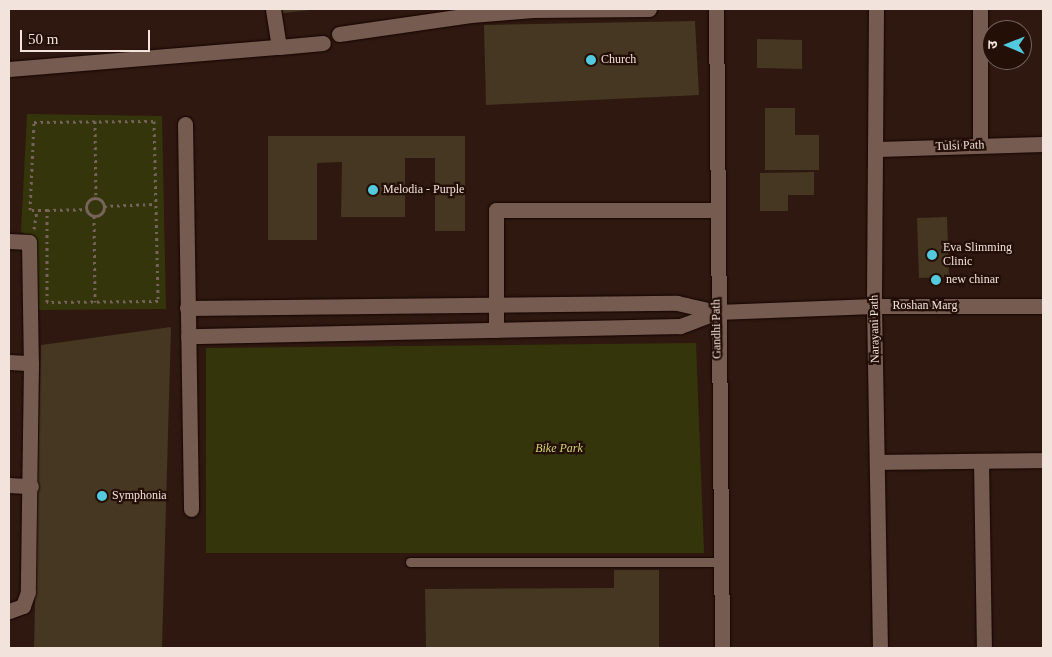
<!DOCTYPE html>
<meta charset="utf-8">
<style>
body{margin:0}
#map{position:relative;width:1052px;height:657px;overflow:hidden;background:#2e180f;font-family:"Times New Roman","Noto Sans Devanagari",serif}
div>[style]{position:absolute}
.green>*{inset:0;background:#35350b}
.building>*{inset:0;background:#453722}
.path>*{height:3px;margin-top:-1.5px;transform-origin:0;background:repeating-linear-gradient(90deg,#76635b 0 2.5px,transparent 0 6.5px)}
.path>.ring{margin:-1.5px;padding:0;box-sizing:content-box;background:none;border:3px solid #76635b;border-radius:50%}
.roads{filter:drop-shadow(0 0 1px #150400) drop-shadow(0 0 1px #150400)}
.lane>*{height:9px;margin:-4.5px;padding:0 4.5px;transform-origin:4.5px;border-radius:4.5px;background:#765b51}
.street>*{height:15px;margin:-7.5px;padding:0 7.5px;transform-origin:7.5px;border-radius:7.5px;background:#765b51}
.secondary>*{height:15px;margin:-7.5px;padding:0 7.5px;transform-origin:7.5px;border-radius:7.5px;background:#765b51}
.dots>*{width:14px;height:14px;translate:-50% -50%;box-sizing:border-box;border:2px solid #240f07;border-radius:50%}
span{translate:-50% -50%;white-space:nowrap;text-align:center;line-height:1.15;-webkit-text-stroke:4.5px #240f07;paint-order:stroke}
.poi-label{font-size:12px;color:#f2e3dc}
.left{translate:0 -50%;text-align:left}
.street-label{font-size:12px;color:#f2e3dc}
.park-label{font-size:12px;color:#d3d573;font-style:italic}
.frame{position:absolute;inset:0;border:10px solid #f2e3dc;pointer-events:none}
.north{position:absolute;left:982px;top:20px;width:50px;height:50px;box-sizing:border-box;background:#240f07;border:1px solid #76645c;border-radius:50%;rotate:271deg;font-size:14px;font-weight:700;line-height:20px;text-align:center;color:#f2e3dc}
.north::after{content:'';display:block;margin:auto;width:18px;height:22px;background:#54cade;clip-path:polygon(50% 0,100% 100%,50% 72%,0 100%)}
.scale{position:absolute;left:20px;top:30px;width:130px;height:22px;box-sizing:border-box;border:2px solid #f2e3dc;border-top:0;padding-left:6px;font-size:15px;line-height:18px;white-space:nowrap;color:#f2e3dc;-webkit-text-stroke:4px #240f07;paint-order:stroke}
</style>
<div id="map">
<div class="green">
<div style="clip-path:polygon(27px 114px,162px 116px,166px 309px,39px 310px,37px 239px,21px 232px)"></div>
<div style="clip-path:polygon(696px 343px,704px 553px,206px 553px,206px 348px)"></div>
</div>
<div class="building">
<div style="clip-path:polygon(282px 9px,311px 9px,311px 10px,283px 13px)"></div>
<div style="clip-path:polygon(695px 21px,699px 95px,486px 105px,484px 25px)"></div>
<div style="clip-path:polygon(757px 39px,802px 40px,802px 69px,757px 68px)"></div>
<div style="clip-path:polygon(765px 108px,795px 108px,795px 135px,819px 135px,819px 170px,765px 170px)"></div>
<div style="clip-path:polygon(268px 136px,465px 136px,465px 231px,435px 231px,435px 158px,405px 158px,405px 217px,341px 217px,342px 162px,317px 163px,317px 240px,268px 240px)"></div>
<div style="clip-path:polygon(814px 172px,814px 195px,788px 195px,788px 211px,760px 211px,760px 173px)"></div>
<div style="clip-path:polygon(947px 217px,949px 277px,919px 278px,917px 218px)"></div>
<div style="clip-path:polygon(171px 327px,162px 648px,34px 648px,41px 345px)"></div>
<div style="clip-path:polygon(614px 570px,659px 570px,659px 648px,426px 648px,425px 589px,614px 588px)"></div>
</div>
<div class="path">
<div style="left:95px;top:121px;width:77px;rotate:89.3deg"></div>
<div style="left:154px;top:121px;width:180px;rotate:88.7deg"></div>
<div style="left:158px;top:301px;width:111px;rotate:179.5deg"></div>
<div style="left:47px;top:302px;width:92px;rotate:-90deg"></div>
<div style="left:47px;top:210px;width:17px;rotate:180deg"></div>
<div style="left:30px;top:210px;width:88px;rotate:-87.4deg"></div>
<div style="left:34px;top:122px;width:120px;rotate:-0.5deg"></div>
<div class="ring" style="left:86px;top:198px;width:15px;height:15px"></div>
<div style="left:104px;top:206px;width:51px;rotate:-2.2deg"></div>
<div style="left:47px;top:210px;width:39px;rotate:-1deg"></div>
<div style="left:94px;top:216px;width:86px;rotate:89.3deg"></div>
<div style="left:34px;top:229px;width:19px;rotate:-81deg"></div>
</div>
<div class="roads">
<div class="lane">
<div style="left:410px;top:562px;width:310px"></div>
</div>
<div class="street">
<div style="left:876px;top:9px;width:297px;rotate:90.4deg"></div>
<div style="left:874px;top:306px;width:342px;rotate:89deg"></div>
<div style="left:980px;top:9px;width:135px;rotate:90deg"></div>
<div style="left:339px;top:34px;width:133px;rotate:-8.2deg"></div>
<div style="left:471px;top:15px;width:62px;rotate:-4.6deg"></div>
<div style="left:533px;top:10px;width:116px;rotate:-0.5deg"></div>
<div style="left:279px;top:47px;width:44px;rotate:-5.2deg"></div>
<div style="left:9px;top:69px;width:271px;rotate:-4.7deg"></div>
<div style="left:279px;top:47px;width:38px;rotate:-99deg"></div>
<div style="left:185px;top:124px;width:385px;rotate:89.1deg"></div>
<div style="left:877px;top:149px;width:166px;rotate:-1.7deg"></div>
<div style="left:9px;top:241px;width:20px;rotate:3deg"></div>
<div style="left:29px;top:242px;width:121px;rotate:89.1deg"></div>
<div style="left:31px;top:363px;width:229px;rotate:90.8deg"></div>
<div style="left:28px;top:592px;width:15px;rotate:110deg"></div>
<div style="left:23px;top:606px;width:15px;rotate:160deg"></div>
<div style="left:187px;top:308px;width:490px;rotate:-0.6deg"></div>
<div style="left:677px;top:303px;width:41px;rotate:12.7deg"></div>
<div style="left:717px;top:312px;width:40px;rotate:159deg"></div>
<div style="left:680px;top:326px;width:492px;rotate:178.8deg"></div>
<div style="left:717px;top:312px;width:157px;rotate:-2.2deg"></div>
<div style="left:874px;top:306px;width:169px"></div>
<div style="left:496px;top:330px;width:120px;rotate:-90deg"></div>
<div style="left:496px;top:210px;width:221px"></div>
<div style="left:9px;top:362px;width:22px;rotate:3deg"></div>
<div style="left:981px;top:461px;width:187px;rotate:89.1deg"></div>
<div style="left:878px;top:462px;width:165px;rotate:-0.7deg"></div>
<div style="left:9px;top:485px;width:22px;rotate:3deg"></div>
</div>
<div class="secondary">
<div style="left:716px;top:9px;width:639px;rotate:89.46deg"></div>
</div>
</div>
<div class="dots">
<div style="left:591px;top:60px;background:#54cade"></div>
<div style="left:373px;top:190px;background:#54cade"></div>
<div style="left:932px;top:255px;background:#54cade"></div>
<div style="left:936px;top:280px;background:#54cade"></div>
<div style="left:102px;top:496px;background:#54cade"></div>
</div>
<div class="poi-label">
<span class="left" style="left:601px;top:60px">Church</span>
<span class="left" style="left:383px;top:190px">Melodia - Purple</span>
<span class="left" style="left:943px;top:255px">Eva Slimming<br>Clinic</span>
<span class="left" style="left:946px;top:280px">new chinar</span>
<span class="left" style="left:112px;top:496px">Symphonia</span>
</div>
<div class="street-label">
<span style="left:960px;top:146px;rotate:-2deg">Tulsi Path</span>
<span style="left:925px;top:306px">Roshan Marg</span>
<span style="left:717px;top:329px;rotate:-91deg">Gandhi Path</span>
<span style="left:875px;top:329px;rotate:-91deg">Narayani Path</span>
</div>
<div class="park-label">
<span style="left:559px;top:449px">Bike Park</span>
</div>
<div class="frame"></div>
<div class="north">उ</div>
<div class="scale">50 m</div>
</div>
